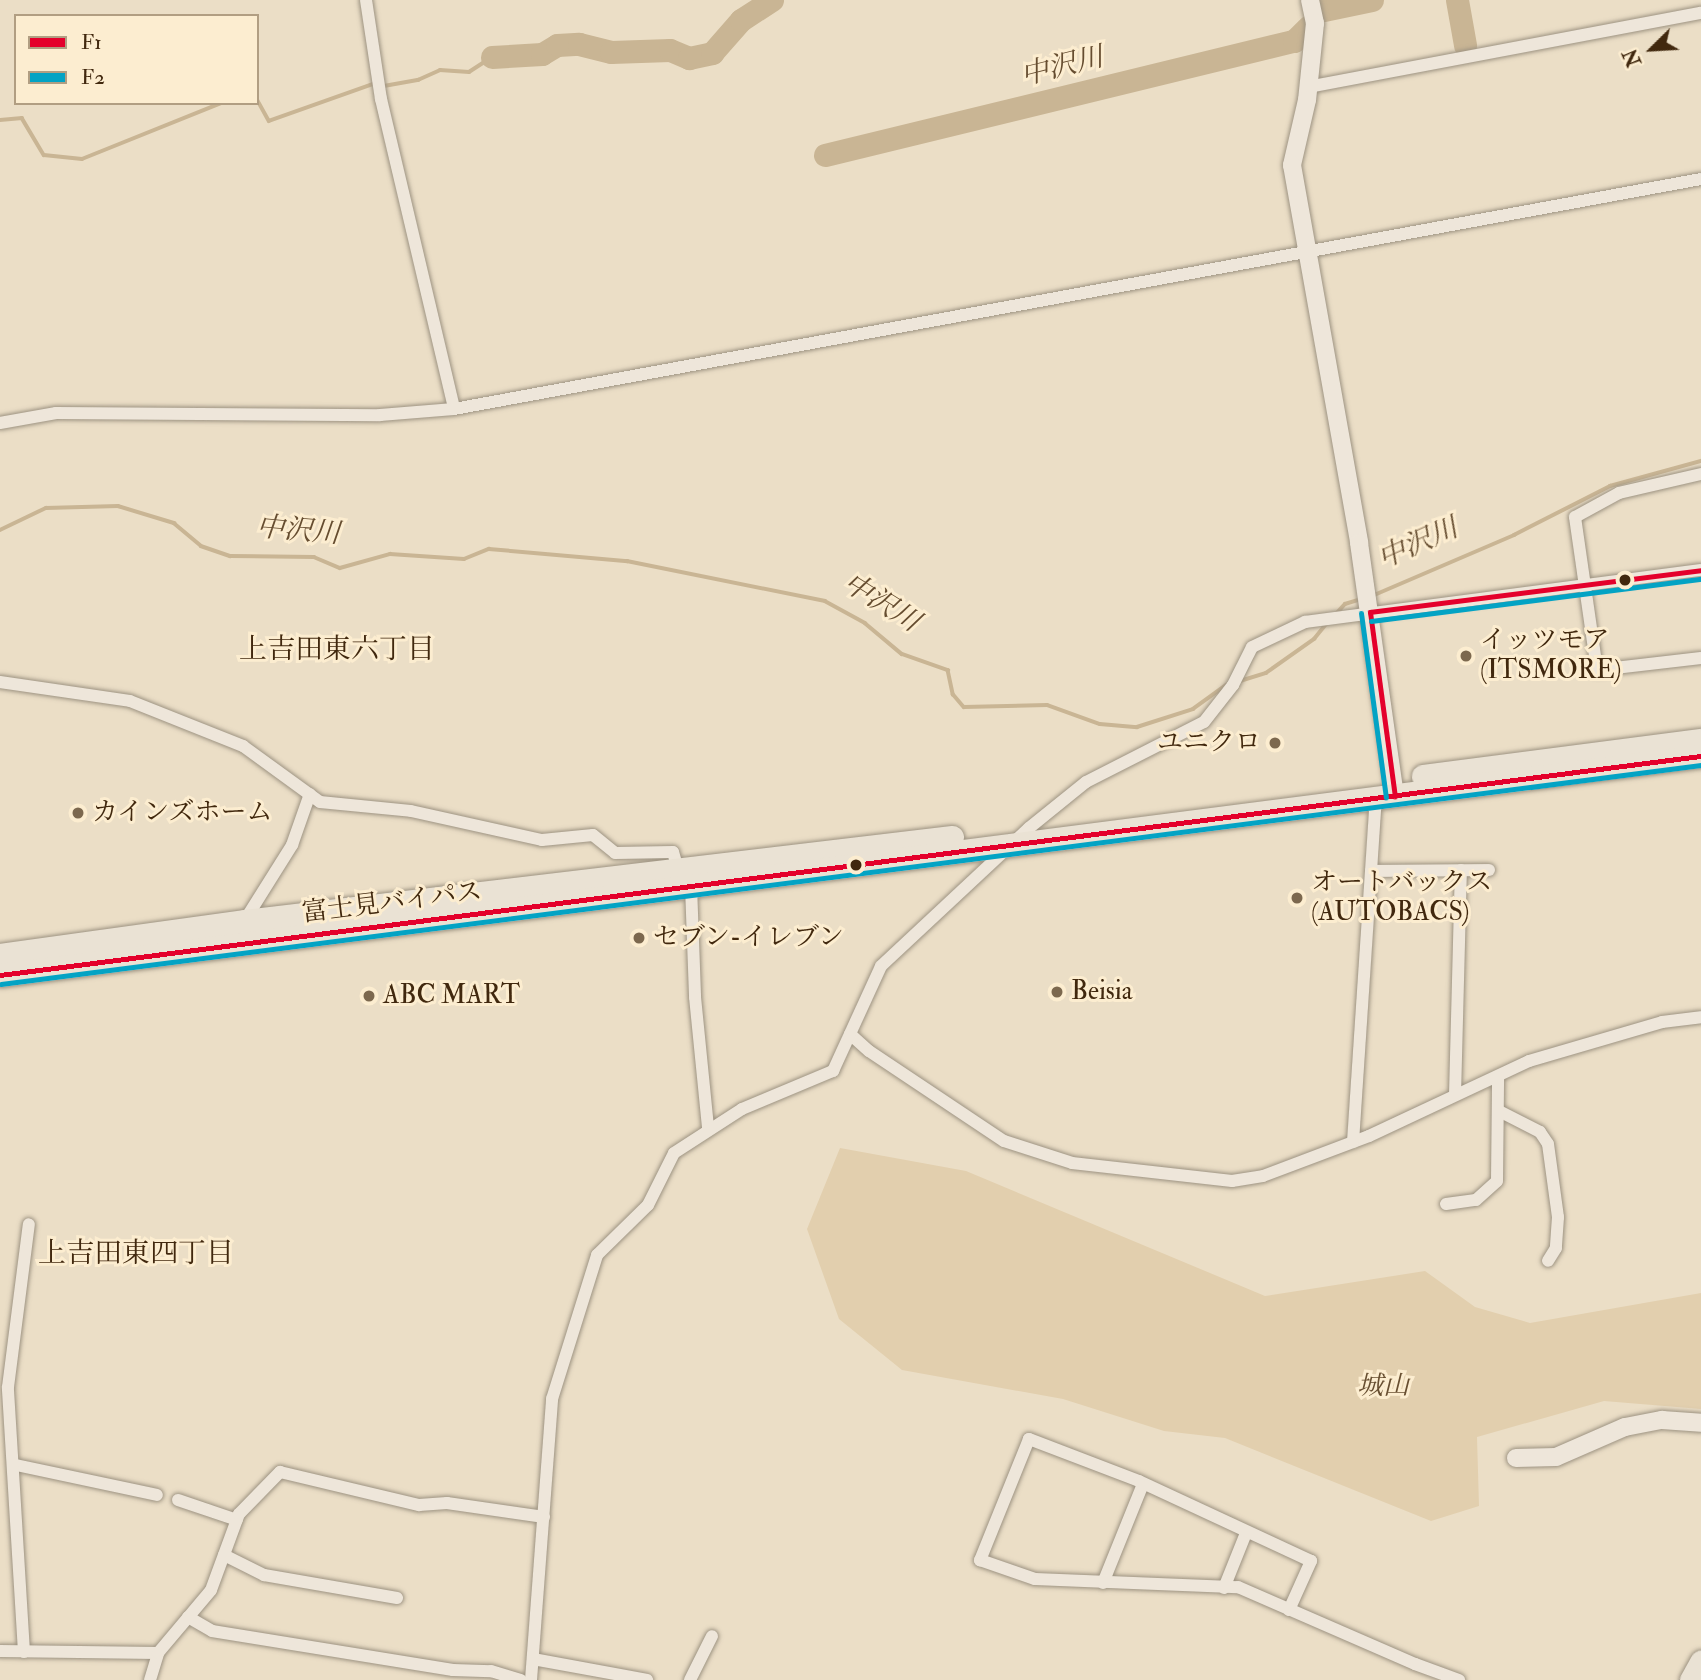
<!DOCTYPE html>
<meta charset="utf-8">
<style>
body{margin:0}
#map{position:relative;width:1701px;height:1680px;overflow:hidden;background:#ebdec6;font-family:"IM FELL Double Pica","Noto Serif JP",serif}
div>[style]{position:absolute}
.green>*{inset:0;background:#e2cfae}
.stream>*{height:3.5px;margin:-1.75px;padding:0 1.75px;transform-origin:1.75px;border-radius:1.75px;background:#c9b594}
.river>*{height:23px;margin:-11.5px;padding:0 11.5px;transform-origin:11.5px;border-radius:11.5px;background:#c9b594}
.roads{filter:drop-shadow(0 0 2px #9d9382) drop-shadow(0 0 2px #9d9382)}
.street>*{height:12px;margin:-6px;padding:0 6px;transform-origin:6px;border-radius:6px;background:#eee6da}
.secondary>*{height:18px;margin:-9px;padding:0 9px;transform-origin:9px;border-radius:9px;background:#eee6da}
.highway>*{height:23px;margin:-11.5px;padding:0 11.5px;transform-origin:11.5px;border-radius:11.5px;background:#eae2d4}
.bus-1>*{height:5px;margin:-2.5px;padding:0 2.5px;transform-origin:2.5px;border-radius:2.5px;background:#e4002b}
.bus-2>*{height:5px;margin:-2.5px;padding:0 2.5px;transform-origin:2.5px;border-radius:2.5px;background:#03a3c4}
.dots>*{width:19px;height:19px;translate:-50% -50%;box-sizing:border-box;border:4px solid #fcedd0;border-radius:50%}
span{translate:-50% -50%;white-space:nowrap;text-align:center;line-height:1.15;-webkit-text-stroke:6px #fcedd0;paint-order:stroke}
.poi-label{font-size:26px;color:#41280e}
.left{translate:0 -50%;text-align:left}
.right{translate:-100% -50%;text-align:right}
.street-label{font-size:26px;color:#41280e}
.park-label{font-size:26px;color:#684f31;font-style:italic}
.water-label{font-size:28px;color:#664d30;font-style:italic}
.neighbourhood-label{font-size:28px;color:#41280e}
.legend{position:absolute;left:14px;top:14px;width:245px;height:91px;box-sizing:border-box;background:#fcedd0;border:2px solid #b19e82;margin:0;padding:9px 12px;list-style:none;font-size:21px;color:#41280e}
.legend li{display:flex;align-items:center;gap:14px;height:35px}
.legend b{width:35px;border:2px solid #b19e82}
.north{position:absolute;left:1617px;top:14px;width:70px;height:70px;-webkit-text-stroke:5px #fcedd0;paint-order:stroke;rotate:246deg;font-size:19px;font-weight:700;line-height:28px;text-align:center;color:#41280e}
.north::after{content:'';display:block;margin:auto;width:24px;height:32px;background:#41280e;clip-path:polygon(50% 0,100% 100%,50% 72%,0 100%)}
</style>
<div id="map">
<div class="green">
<div style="clip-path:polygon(840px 1148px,966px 1171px,1265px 1296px,1425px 1271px,1475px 1307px,1530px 1323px,1701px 1293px,1701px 1409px,1604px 1401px,1477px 1437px,1479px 1506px,1431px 1521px,1225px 1438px,1164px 1431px,1063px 1399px,902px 1370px,839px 1319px,807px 1229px)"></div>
</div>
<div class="stream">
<div style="left:384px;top:86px;width:35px;rotate:-10deg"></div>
<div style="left:418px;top:80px;width:24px;rotate:-24deg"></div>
<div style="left:440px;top:70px;width:29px;rotate:4deg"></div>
<div style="left:469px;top:72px;width:27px;rotate:-33deg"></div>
<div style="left:257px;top:99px;width:25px;rotate:61deg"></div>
<div style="left:269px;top:121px;width:114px;rotate:-19.6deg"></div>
<div style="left:0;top:120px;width:22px;rotate:-5deg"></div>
<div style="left:22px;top:118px;width:43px;rotate:59.3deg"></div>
<div style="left:44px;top:155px;width:38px;rotate:6deg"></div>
<div style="left:82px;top:159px;width:150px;rotate:-21.9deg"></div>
<div style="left:0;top:530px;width:51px;rotate:-25.6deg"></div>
<div style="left:46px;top:508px;width:72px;rotate:-1.6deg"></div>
<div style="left:118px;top:506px;width:59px;rotate:16.9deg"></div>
<div style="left:174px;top:523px;width:35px;rotate:40deg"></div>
<div style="left:201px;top:546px;width:31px;rotate:19deg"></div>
<div style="left:230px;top:556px;width:84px;rotate:0.7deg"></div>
<div style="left:314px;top:557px;width:28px;rotate:23deg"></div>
<div style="left:340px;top:568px;width:52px;rotate:-15.6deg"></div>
<div style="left:390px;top:554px;width:74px;rotate:3.9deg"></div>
<div style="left:464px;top:559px;width:27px;rotate:-22deg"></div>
<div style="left:489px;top:549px;width:139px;rotate:5deg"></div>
<div style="left:627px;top:561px;width:202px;rotate:11.4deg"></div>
<div style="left:825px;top:601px;width:46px;rotate:28.8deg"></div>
<div style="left:865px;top:623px;width:48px;rotate:40deg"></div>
<div style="left:902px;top:654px;width:49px;rotate:19.2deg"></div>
<div style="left:948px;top:670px;width:25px;rotate:78deg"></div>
<div style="left:953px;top:694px;width:17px;rotate:50deg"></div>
<div style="left:964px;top:707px;width:83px;rotate:-1.4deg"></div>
<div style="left:1047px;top:705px;width:56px;rotate:19.7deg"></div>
<div style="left:1100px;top:724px;width:37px;rotate:5deg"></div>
<div style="left:1137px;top:727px;width:59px;rotate:-17.8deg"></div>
<div style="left:1193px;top:709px;width:41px;rotate:-36deg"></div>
<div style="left:1372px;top:596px;width:155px;rotate:-23.2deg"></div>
<div style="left:1514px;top:535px;width:108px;rotate:-27deg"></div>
<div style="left:1610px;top:486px;width:94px;rotate:-15.4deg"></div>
<div style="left:1336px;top:614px;width:13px;rotate:-48deg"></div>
<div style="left:1345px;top:604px;width:17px;rotate:-17deg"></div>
<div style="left:1240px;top:681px;width:27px;rotate:-17deg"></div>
<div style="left:1266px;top:673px;width:59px;rotate:-35.3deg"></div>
<div style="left:1314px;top:639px;width:22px;rotate:-51deg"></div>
</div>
<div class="river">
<div style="left:1457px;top:0;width:46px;rotate:79.9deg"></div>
<div style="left:1324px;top:10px;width:49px;rotate:-11.8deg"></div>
<div style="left:492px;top:57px;width:50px;rotate:-3.4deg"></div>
<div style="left:542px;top:54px;width:17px;rotate:-31deg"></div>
<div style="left:557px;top:45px;width:22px;rotate:-3deg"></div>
<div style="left:579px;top:44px;width:33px;rotate:14deg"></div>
<div style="left:611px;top:52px;width:59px;rotate:-1.9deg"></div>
<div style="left:670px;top:50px;width:21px;rotate:23deg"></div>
<div style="left:689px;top:58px;width:24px;rotate:-12deg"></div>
<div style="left:712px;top:53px;width:44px;rotate:-48.7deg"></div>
<div style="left:741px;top:20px;width:37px;rotate:-33deg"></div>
<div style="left:825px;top:155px;width:483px;rotate:-13.7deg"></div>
<div style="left:1294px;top:41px;width:20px;rotate:-45deg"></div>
</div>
<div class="roads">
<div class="street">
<div style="left:366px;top:0;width:100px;rotate:81.4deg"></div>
<div style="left:381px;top:99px;width:318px;rotate:76.7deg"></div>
<div style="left:1308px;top:87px;width:400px;rotate:-10.7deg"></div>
<div style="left:0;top:423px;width:57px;rotate:-10.1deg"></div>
<div style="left:56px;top:413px;width:324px;rotate:0.4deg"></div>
<div style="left:380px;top:415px;width:74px;rotate:-4.6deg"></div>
<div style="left:454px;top:409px;width:1268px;rotate:-10.45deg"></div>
<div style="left:1701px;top:474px;width:84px;rotate:167deg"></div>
<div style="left:1619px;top:493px;width:50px;rotate:151.4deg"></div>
<div style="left:1575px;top:517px;width:155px;rotate:81.8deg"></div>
<div style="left:1597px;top:670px;width:105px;rotate:-6.6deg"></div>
<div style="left:0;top:682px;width:131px;rotate:8.3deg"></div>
<div style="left:130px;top:701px;width:122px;rotate:21.7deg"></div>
<div style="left:243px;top:746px;width:95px;rotate:36deg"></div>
<div style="left:320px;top:802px;width:91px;rotate:5.6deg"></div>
<div style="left:411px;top:811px;width:134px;rotate:12.5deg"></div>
<div style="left:542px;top:840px;width:51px;rotate:-5.6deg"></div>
<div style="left:593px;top:835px;width:28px;rotate:39deg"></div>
<div style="left:615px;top:853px;width:58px;rotate:-1deg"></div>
<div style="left:673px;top:852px;width:19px;rotate:74deg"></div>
<div style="left:1371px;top:871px;width:118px;rotate:-0.5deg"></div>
<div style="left:691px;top:886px;width:111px;rotate:87.9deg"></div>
<div style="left:695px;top:997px;width:132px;rotate:84.3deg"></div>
<div style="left:245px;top:920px;width:89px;rotate:-57.9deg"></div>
<div style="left:292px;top:845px;width:54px;rotate:-70.6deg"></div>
<div style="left:850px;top:1034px;width:25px;rotate:42deg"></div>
<div style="left:869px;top:1051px;width:162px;rotate:33.7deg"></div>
<div style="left:1004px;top:1141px;width:71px;rotate:17.9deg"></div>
<div style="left:1072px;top:1163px;width:161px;rotate:6.4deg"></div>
<div style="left:1232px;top:1181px;width:31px;rotate:-9deg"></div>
<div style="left:1263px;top:1176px;width:113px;rotate:-20.7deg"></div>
<div style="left:1369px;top:1136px;width:177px;rotate:-25.1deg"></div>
<div style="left:1529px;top:1061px;width:139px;rotate:-16.3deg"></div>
<div style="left:1662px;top:1022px;width:39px;rotate:-7deg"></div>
<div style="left:1455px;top:1095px;width:225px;rotate:-88.5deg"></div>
<div style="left:1499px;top:1111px;width:46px;rotate:27.1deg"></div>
<div style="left:1540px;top:1132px;width:14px;rotate:56deg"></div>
<div style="left:1548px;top:1144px;width:74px;rotate:82.2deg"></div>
<div style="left:1558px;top:1217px;width:31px;rotate:94deg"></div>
<div style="left:1556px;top:1248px;width:15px;rotate:122deg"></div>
<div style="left:1353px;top:1142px;width:345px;rotate:-86.2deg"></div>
<div style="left:1446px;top:1204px;width:30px;rotate:-8deg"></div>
<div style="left:1476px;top:1200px;width:28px;rotate:-42deg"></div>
<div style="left:1497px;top:1181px;width:104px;rotate:-89.4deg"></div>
<div style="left:16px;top:1465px;width:144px;rotate:12deg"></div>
<div style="left:178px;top:1500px;width:62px;rotate:18.7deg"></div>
<div style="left:224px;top:1555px;width:45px;rotate:26.6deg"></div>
<div style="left:264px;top:1575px;width:135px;rotate:9.8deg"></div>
<div style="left:1103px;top:1583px;width:107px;rotate:-68deg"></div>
<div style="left:1224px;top:1588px;width:59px;rotate:-68.2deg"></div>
<div style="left:1289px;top:1610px;width:54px;rotate:-65.8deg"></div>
<div style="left:1311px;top:1561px;width:190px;rotate:-155.1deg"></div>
<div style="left:1139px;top:1481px;width:118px;rotate:-159.1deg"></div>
<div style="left:1029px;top:1439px;width:131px;rotate:112deg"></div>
<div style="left:980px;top:1560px;width:58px;rotate:19.1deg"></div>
<div style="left:1035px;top:1579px;width:203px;rotate:2.3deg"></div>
<div style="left:1238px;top:1587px;width:193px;rotate:23.5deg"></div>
<div style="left:1415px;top:1664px;width:47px;rotate:20deg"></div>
<div style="left:188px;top:1617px;width:28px;rotate:30deg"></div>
<div style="left:212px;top:1631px;width:244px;rotate:9.2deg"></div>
<div style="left:453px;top:1670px;width:38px;rotate:2deg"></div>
<div style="left:491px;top:1671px;width:31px;rotate:17deg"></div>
<div style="left:0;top:1651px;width:158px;rotate:0.7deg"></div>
<div style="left:24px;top:1652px;width:265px;rotate:-93.5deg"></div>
<div style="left:8px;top:1387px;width:164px;rotate:-82.7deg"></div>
<div style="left:533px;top:1659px;width:116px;rotate:10.4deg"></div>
<div style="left:150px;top:1680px;width:28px;rotate:-73deg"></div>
<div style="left:158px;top:1653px;width:82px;rotate:-49.9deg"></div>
<div style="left:211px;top:1590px;width:81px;rotate:-69.8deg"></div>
<div style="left:239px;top:1514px;width:59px;rotate:-45.7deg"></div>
<div style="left:280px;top:1472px;width:143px;rotate:13.4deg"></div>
<div style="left:419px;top:1505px;width:28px;rotate:-4deg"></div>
<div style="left:447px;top:1503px;width:98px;rotate:8.2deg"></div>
<div style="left:531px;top:1680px;width:282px;rotate:-85.7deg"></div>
<div style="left:552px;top:1399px;width:151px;rotate:-72.6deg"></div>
<div style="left:597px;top:1255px;width:71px;rotate:-44.4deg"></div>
<div style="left:648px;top:1205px;width:58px;rotate:-63.4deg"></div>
<div style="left:674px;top:1153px;width:81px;rotate:-32.9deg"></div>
<div style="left:742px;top:1109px;width:99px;rotate:-22.7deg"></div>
<div style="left:833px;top:1071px;width:115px;rotate:-65.4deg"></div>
<div style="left:881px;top:966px;width:202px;rotate:-43deg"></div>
<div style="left:1029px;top:828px;width:73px;rotate:-38.9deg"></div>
<div style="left:1086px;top:782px;width:132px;rotate:-27deg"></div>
<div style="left:1204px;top:722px;width:47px;rotate:-51.9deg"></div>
<div style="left:1233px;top:685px;width:42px;rotate:-63.4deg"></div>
<div style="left:1252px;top:647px;width:59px;rotate:-25.3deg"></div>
<div style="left:1305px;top:622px;width:399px;rotate:-7.5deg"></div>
<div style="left:690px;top:1680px;width:49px;rotate:-63.4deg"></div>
</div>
<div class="secondary">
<div style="left:1310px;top:0;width:24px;rotate:78deg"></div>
<div style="left:1315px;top:23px;width:77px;rotate:95.9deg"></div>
<div style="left:1307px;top:100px;width:67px;rotate:103deg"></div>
<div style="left:1292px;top:165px;width:384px;rotate:79.9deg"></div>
<div style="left:1359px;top:543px;width:256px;rotate:81.9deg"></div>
<div style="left:1516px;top:1458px;width:40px;rotate:-1.4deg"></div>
<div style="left:1556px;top:1457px;width:75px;rotate:-23.5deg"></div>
<div style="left:1625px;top:1427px;width:38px;rotate:-11deg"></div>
<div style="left:1662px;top:1420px;width:39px;rotate:4deg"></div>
</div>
<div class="highway">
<div style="left:1423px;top:776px;width:280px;rotate:-7.4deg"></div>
<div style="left:0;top:955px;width:247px;rotate:-7.9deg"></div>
<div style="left:245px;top:921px;width:712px;rotate:-6.78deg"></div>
<div style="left:0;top:975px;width:1715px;rotate:-7.34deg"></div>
<div style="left:1691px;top:1680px;width:21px;rotate:-61deg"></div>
</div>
</div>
<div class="bus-1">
<div style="left:1370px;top:612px;width:334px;rotate:-7.2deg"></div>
<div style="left:1370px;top:612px;width:186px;rotate:82.3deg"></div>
<div style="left:0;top:975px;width:1715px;rotate:-7.34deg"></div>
</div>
<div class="bus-2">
<div style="left:1361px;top:613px;width:186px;rotate:82.3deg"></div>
<div style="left:1371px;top:621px;width:333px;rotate:-7.3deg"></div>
<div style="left:1px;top:984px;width:1714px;rotate:-7.34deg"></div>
</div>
<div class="dots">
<div style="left:1625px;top:580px;background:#41280e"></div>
<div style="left:1466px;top:656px;background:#7c684e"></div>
<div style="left:1275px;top:743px;background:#7c684e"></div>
<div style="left:78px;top:813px;background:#7c684e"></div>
<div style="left:856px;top:865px;background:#41280e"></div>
<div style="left:1297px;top:898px;background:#7c684e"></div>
<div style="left:639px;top:938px;background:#7c684e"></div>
<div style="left:1057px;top:992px;background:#7c684e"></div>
<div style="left:369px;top:996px;background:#7c684e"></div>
</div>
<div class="poi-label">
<span class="left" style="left:1480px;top:656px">イッツモア<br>(ITSMORE)</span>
<span class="right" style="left:1261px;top:743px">ユニクロ</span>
<span class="left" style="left:92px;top:813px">カインズホーム</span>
<span class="left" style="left:1311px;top:898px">オートバックス<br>(AUTOBACS)</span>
<span class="left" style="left:653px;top:938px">セブン-イレブン</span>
<span class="left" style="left:1071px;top:992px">Beisia</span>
<span class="left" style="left:383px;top:996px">ABC MART</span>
</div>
<div class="street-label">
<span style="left:392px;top:903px;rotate:-7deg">富士見バイパス</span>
</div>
<div class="park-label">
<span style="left:1383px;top:1387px">城山</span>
</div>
<div class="water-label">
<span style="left:1062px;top:67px;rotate:-14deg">中沢川</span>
<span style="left:298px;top:531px;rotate:5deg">中沢川</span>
<span style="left:1418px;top:544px;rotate:-24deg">中沢川</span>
<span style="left:881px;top:603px;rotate:32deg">中沢川</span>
</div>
<div class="neighbourhood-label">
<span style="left:337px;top:650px">上吉田東六丁目</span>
<span style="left:136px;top:1254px">上吉田東四丁目</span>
</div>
<ul class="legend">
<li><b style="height:9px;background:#e4002b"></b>F1</li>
<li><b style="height:9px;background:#03a3c4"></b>F2</li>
</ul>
<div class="north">N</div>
</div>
